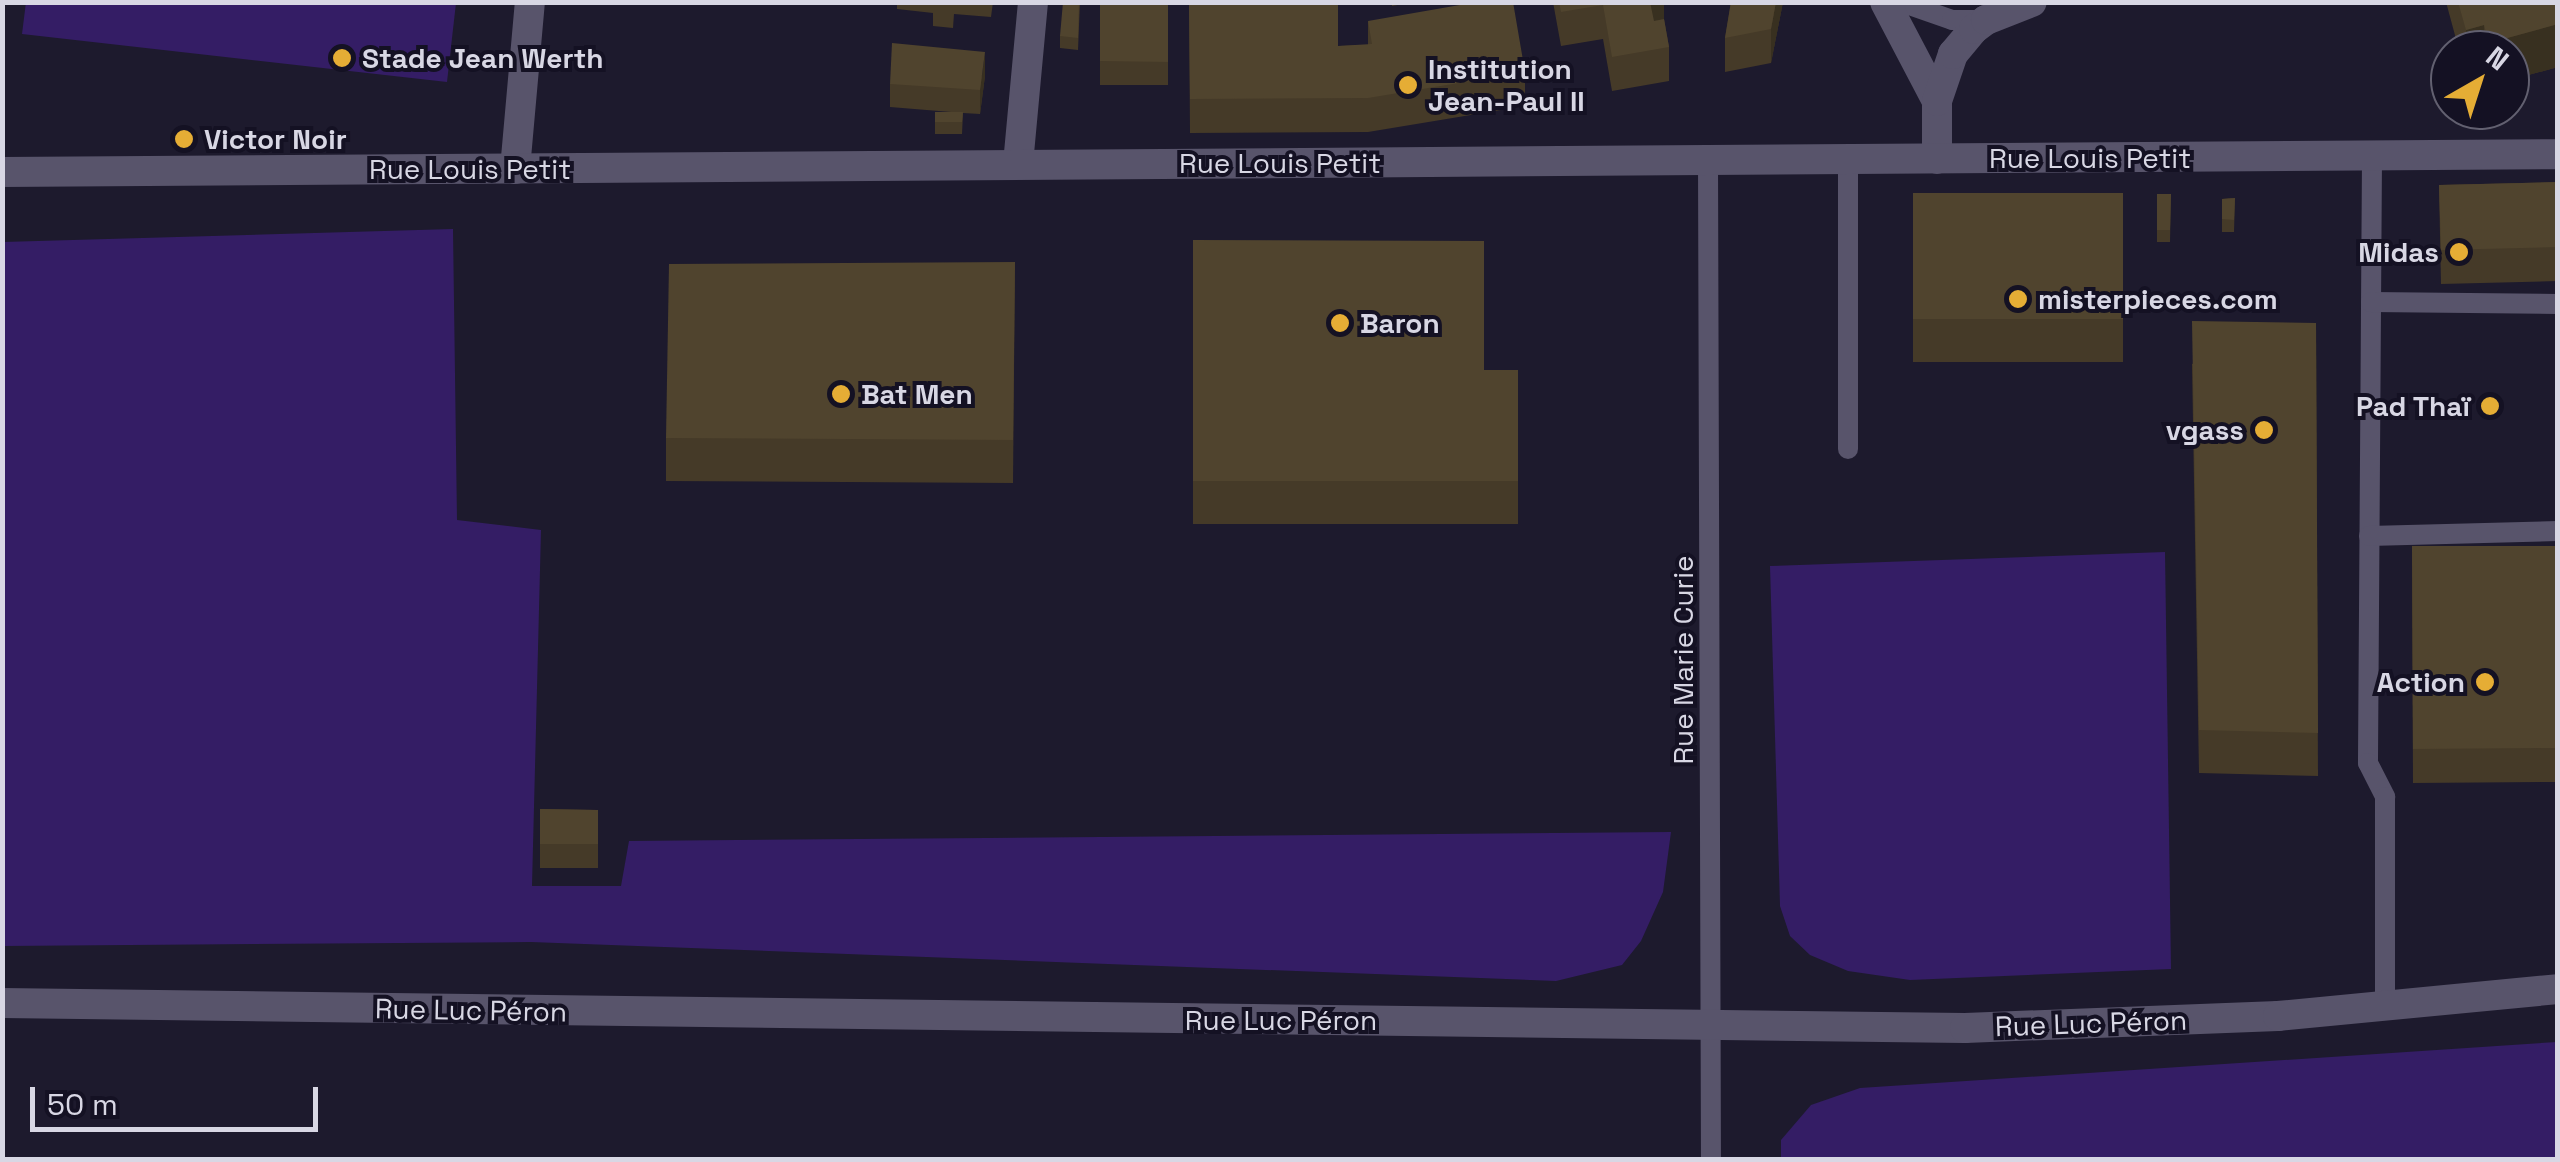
<!DOCTYPE html>
<meta charset="utf-8">
<style>
body{margin:0}
#map{position:relative;width:2560px;height:1162px;overflow:hidden;background:#1d1a2d;font-family:"Space Grotesk",sans-serif}
div>[style]{position:absolute}
.green>*{inset:0;background:#341d65}
.lane>*{height:20px;margin:-10px;padding:0 10px;transform-origin:10px;border-radius:10px;background:#58546b}
.street>*{height:30px;margin:-15px;padding:0 15px;transform-origin:15px;border-radius:15px;background:#58546b}
.secondary>*{height:30px;margin:-15px;padding:0 15px;transform-origin:15px;border-radius:15px;background:#58546b}
.wall>*{inset:0;background:#453a28}
.shaded-wall>*{inset:0;background:#383020}
.building>*{inset:0;background:#50442e}
.dots>*{width:28px;height:28px;translate:-50% -50%;box-sizing:border-box;border:5px solid #141123;border-radius:50%}
span{translate:-50% -50%;white-space:nowrap;text-align:center;line-height:1.15;-webkit-text-stroke:8px #141123;paint-order:stroke}
.poi-label{font-size:28px;color:#d8d7e4;font-weight:700}
.left{translate:0 -50%;text-align:left}
.right{translate:-100% -50%;text-align:right}
.street-label{font-size:28px;color:#d8d7e4}
.frame{position:absolute;inset:0;border:5px solid #d8d7e4;pointer-events:none}
.north{position:absolute;left:2430px;top:30px;width:100px;height:100px;box-sizing:border-box;background:#141123;border:2px solid #626070;border-radius:50%;rotate:39deg;font-size:28px;font-weight:700;line-height:40px;text-align:center;color:#d8d7e4}
.north::after{content:'';display:block;margin:auto;width:35px;height:45px;background:#e5ad35;clip-path:polygon(50% 0,100% 100%,50% 72%,0 100%)}
.scale{position:absolute;left:30px;top:1087px;width:288px;height:45px;box-sizing:border-box;border:5px solid #d8d7e4;border-top:0;padding-left:12px;font-size:30px;line-height:35px;white-space:nowrap;color:#d8d7e4;-webkit-text-stroke:8px #141123;paint-order:stroke}
</style>
<div id="map">
<div class="green">
<div style="clip-path:polygon(26px 2px,456px 2px,456px 3px,447px 82px,22px 34px)"></div>
<div style="clip-path:polygon(453px 229px,457px 520px,541px 530px,532px 886px,621px 886px,629px 841px,1671px 832px,1663px 892px,1641px 941px,1622px 965px,1556px 981px,531px 942px,3px 946px,3px 242px)"></div>
<div style="clip-path:polygon(2165px 552px,2171px 969px,1910px 980px,1848px 971px,1810px 955px,1790px 936px,1780px 906px,1770px 566px)"></div>
<div style="clip-path:polygon(2557px 1042px,2557px 1159px,1781px 1159px,1781px 1140px,1811px 1105px,1860px 1088px)"></div>
</div>
<div class="lane">
<div style="left:1901px;top:2px;width:54px;rotate:19.4deg"></div>
<div style="left:1952px;top:20px;width:34px"></div>
<div style="left:2372px;top:157px;width:606px;rotate:90.38deg"></div>
<div style="left:2368px;top:763px;width:38px;rotate:63deg"></div>
<div style="left:2385px;top:797px;width:210px;rotate:90deg"></div>
<div style="left:1708px;top:161px;width:999px;rotate:89.83deg"></div>
<div style="left:2371px;top:302px;width:187px;rotate:0.6deg"></div>
<div style="left:1848px;top:449px;width:289px;rotate:-90deg"></div>
<div style="left:2369px;top:536px;width:189px;rotate:-1.5deg"></div>
</div>
<div class="street">
<div style="left:1885px;top:2px;width:112px;rotate:62.3deg"></div>
<div style="left:1937px;top:101px;width:58px;rotate:90deg"></div>
<div style="left:1937px;top:101px;width:50px;rotate:-71.2deg"></div>
<div style="left:1953px;top:54px;width:33px;rotate:-50deg"></div>
<div style="left:1974px;top:29px;width:15px;rotate:-37deg"></div>
<div style="left:1986px;top:20px;width:49px;rotate:-21.4deg"></div>
<div style="left:1018px;top:164px;width:163px;rotate:-84.7deg"></div>
<div style="left:515px;top:169px;width:168px;rotate:-84.9deg"></div>
<div style="left:2px;top:1003px;width:1963px;rotate:0.73deg"></div>
<div style="left:1965px;top:1028px;width:313px;rotate:-2.2deg"></div>
<div style="left:2278px;top:1016px;width:281px;rotate:-5.5deg"></div>
</div>
<div class="secondary">
<div style="left:2px;top:172px;width:2556px;rotate:-0.4deg"></div>
</div>
<div class="wall">
<div style="clip-path:polygon(897px 2px,993px 2px,991px 17px,954px 14px,953px 28px,933px 26px,933px 13px,897px 9px)"></div>
<div style="clip-path:polygon(1080px 2px,1078px 50px,1060px 48px,1060px 36px)"></div>
<div style="clip-path:polygon(1100px 2px,1168px 2px,1168px 85px,1100px 85px)"></div>
<div style="clip-path:polygon(1189px 2px,1338px 46px,1368px 45px,1368px 21px,1525px 72px,1525px 106px,1368px 132px,1190px 133px)"></div>
<div style="clip-path:polygon(1392px 2px,1414px 2px,1392px 6px)"></div>
<div style="clip-path:polygon(1553px 2px,1664px 2px,1664px 19px,1669px 47px,1669px 81px,1612px 91px,1603px 39px,1561px 46px)"></div>
<div style="clip-path:polygon(1731px 2px,1783px 2px,1771px 63px,1725px 72px,1725px 38px)"></div>
<div style="clip-path:polygon(2446px 2px,2558px 2px,2558px 67px,2510px 80px,2510px 50px,2459px 50px)"></div>
<div style="clip-path:polygon(985px 76px,980px 114px,963px 113px,962px 134px,935px 134px,935px 112px,951px 112px,890px 107px,890px 84px)"></div>
<div style="clip-path:polygon(2558px 182px,2558px 281px,2441px 284px,2439px 185px)"></div>
<div style="clip-path:polygon(1913px 193px,2123px 193px,2123px 362px,1913px 362px)"></div>
<div style="clip-path:polygon(2157px 194px,2171px 194px,2170px 242px,2157px 242px)"></div>
<div style="clip-path:polygon(2235px 198px,2234px 232px,2222px 232px,2222px 199px)"></div>
<div style="clip-path:polygon(1193px 240px,1484px 370px,1518px 370px,1518px 524px,1193px 524px)"></div>
<div style="clip-path:polygon(1015px 262px,1013px 483px,666px 481px,666px 438px)"></div>
<div style="clip-path:polygon(2316px 323px,2318px 776px,2199px 773px,2192px 364px)"></div>
<div style="clip-path:polygon(2412px 546px,2558px 546px,2558px 782px,2413px 783px)"></div>
<div style="clip-path:polygon(540px 809px,598px 810px,598px 868px,540px 868px)"></div>
</div>
<div class="shaded-wall">
<div style="clip-path:polygon(1649px 2px,1664px 2px,1664px 26px,1649px 30px)"></div>
<div style="clip-path:polygon(1776px 2px,1783px 2px,1771px 63px,1771px 29px)"></div>
<div style="clip-path:polygon(2558px 24px,2558px 67px,2510px 80px,2510px 50px,2489px 50px,2489px 43px)"></div>
<div style="clip-path:polygon(2484px 25px,2484px 50px,2466px 50px,2466px 30px)"></div>
<div style="clip-path:polygon(985px 52px,985px 76px,980px 114px,980px 90px)"></div>
</div>
<div class="building">
<div style="clip-path:polygon(1063px 2px,1079px 2px,1078px 38px,1060px 36px)"></div>
<div style="clip-path:polygon(1100px 2px,1168px 2px,1168px 62px,1100px 61px)"></div>
<div style="clip-path:polygon(1189px 2px,1338px 2px,1338px 46px,1372px 44px,1368px 21px,1477px 2px,1513px 2px,1525px 72px,1368px 98px,1190px 99px)"></div>
<div style="clip-path:polygon(1559px 2px,1650px 2px,1654px 21px,1664px 19px,1669px 47px,1612px 57px,1603px 5px,1561px 12px)"></div>
<div style="clip-path:polygon(1731px 2px,1776px 2px,1771px 29px,1725px 38px)"></div>
<div style="clip-path:polygon(2458px 2px,2558px 2px,2558px 24px,2489px 43px,2484px 25px,2466px 30px)"></div>
<div style="clip-path:polygon(892px 43px,985px 52px,980px 90px,890px 84px)"></div>
<div style="clip-path:polygon(935px 112px,963px 112px,962px 122px,935px 122px)"></div>
<div style="clip-path:polygon(2558px 182px,2558px 247px,2441px 250px,2439px 185px)"></div>
<div style="clip-path:polygon(1913px 193px,2123px 193px,2123px 319px,1913px 319px)"></div>
<div style="clip-path:polygon(2157px 194px,2171px 194px,2170px 230px,2157px 230px)"></div>
<div style="clip-path:polygon(2235px 198px,2234px 220px,2222px 219px,2222px 199px)"></div>
<div style="clip-path:polygon(1193px 240px,1484px 241px,1484px 370px,1518px 370px,1518px 481px,1193px 481px)"></div>
<div style="clip-path:polygon(1015px 262px,1013px 440px,666px 438px,669px 264px)"></div>
<div style="clip-path:polygon(2192px 321px,2316px 323px,2318px 733px,2199px 730px)"></div>
<div style="clip-path:polygon(2412px 546px,2558px 546px,2558px 748px,2413px 749px)"></div>
<div style="clip-path:polygon(540px 809px,598px 810px,598px 844px,540px 844px)"></div>
</div>
<div class="dots">
<div style="left:342px;top:58px;background:#e5ad35"></div>
<div style="left:1408px;top:85px;background:#e5ad35"></div>
<div style="left:184px;top:139px;background:#e5ad35"></div>
<div style="left:2459px;top:252px;background:#e5ad35"></div>
<div style="left:2018px;top:299px;background:#e5ad35"></div>
<div style="left:1340px;top:323px;background:#e5ad35"></div>
<div style="left:841px;top:394px;background:#e5ad35"></div>
<div style="left:2490px;top:406px;background:#e5ad35"></div>
<div style="left:2264px;top:430px;background:#e5ad35"></div>
<div style="left:2485px;top:682px;background:#e5ad35"></div>
</div>
<div class="poi-label">
<span class="left" style="left:362px;top:58px">Stade Jean Werth</span>
<span class="left" style="left:1428px;top:85px">Institution<br>Jean-Paul II</span>
<span class="left" style="left:204px;top:139px">Victor Noir</span>
<span class="right" style="left:2439px;top:252px">Midas</span>
<span class="left" style="left:2038px;top:299px">misterpieces.com</span>
<span class="left" style="left:1360px;top:323px">Baron</span>
<span class="left" style="left:861px;top:394px">Bat Men</span>
<span class="right" style="left:2470px;top:406px">Pad Thaï</span>
<span class="right" style="left:2244px;top:430px">vgass</span>
<span class="right" style="left:2465px;top:682px">Action</span>
</div>
<div class="street-label">
<span style="left:2090px;top:158px">Rue Louis Petit</span>
<span style="left:1280px;top:163px">Rue Louis Petit</span>
<span style="left:470px;top:169px">Rue Louis Petit</span>
<span style="left:1683px;top:660px;rotate:-90deg">Rue Marie Curie</span>
<span style="left:471px;top:1010px;rotate:1deg">Rue Luc Péron</span>
<span style="left:1281px;top:1020px">Rue Luc Péron</span>
<span style="left:2091px;top:1023px;rotate:-2deg">Rue Luc Péron</span>
</div>
<div class="frame"></div>
<div class="north">N</div>
<div class="scale">50 m</div>
</div>
